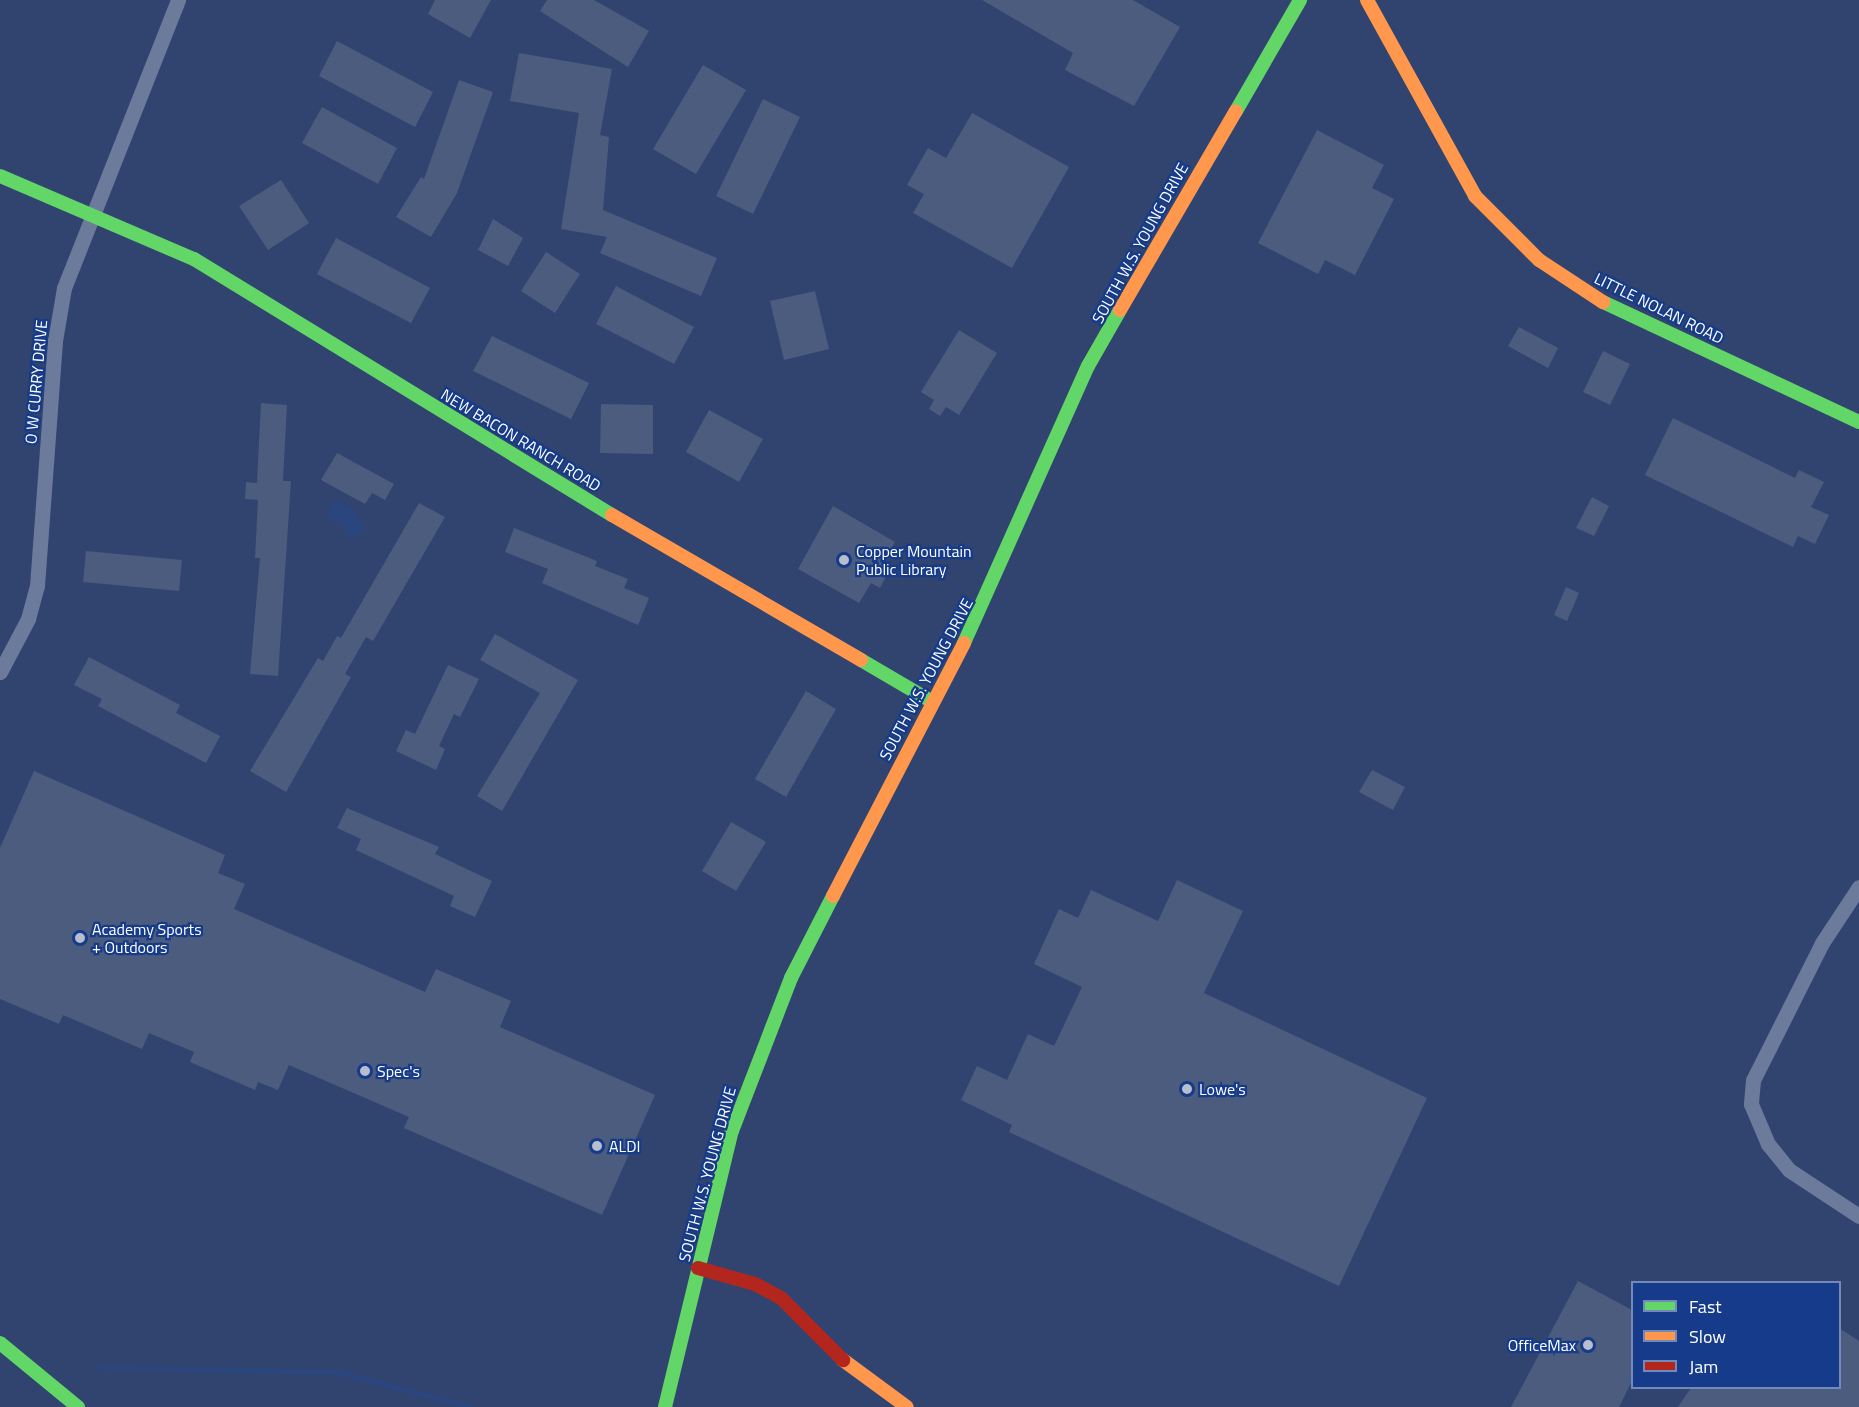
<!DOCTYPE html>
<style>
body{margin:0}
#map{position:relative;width:1859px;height:1407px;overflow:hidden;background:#30446f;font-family:"Titillium Web",sans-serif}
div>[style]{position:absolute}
.water>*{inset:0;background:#2b467f}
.stream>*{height:5px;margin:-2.5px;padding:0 2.5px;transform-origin:2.5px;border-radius:2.5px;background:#2b467f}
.building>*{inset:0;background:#4b5c7e}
.street>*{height:15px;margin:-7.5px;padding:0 7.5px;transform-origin:7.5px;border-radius:7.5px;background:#6c7b9c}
.fast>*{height:14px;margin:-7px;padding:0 7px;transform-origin:7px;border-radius:7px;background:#63d668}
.slow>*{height:14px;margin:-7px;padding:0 7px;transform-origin:7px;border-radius:7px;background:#ff974d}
.jam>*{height:14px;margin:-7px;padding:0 7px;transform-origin:7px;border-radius:7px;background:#b3261e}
.dots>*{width:16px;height:16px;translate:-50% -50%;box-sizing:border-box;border:3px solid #153b8a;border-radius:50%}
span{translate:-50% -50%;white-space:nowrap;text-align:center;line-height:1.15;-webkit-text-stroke:4.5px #153b8a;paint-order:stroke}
.street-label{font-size:16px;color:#fff}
.poi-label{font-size:16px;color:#fff}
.left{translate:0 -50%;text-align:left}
.right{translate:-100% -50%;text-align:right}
.legend{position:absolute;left:1631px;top:1281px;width:210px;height:108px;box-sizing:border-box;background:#153b8a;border:2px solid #7389b9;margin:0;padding:8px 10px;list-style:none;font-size:18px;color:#fff}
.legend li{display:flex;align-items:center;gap:12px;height:30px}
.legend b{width:30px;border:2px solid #7389b9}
</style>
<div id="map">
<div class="water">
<div style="clip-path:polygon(335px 499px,355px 511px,366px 529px,351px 539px,341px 524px,326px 516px)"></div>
</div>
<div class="stream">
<div style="left:99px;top:1367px;width:240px;rotate:1.2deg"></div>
<div style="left:339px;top:1372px;width:137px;rotate:14.9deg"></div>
</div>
<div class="building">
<div style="clip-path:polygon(435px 0,491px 0,470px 38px,428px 14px)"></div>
<div style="clip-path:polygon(547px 0,594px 0,649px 31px,628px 67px,540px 11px)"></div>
<div style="clip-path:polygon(982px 0,1133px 0,1180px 27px,1134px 106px,1065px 70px,1073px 53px)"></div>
<div style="clip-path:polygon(337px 41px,433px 92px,415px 127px,319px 76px)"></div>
<div style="clip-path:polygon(519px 53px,612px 69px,600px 135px,609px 137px,603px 210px,717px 258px,701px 296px,600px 253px,607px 237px,561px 229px,579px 113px,510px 101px)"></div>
<div style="clip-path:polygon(703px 65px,746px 90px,696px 174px,653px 149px)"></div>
<div style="clip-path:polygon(459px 80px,493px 92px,457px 193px,431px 237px,396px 217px,421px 177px,424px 179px)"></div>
<div style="clip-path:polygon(763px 99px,800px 117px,753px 214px,716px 196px)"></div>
<div style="clip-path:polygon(322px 107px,397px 148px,378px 184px,302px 143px)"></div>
<div style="clip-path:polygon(972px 113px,1069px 167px,1012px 268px,913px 213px,924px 194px,907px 185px,928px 148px,946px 158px)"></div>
<div style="clip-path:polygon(1317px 130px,1384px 165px,1372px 188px,1394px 199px,1355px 275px,1325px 260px,1318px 274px,1258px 243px)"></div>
<div style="clip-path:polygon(281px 180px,309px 223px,268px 250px,239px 206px)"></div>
<div style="clip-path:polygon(493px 219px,523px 238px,508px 266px,478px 250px)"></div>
<div style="clip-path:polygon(336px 238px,430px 288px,411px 323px,317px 274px)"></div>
<div style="clip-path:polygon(546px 252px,580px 274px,555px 313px,521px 291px)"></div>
<div style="clip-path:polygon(616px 286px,694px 327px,674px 364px,596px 324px)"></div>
<div style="clip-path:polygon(815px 291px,829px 349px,784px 360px,770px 301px)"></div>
<div style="clip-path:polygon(1519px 327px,1558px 348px,1548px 368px,1508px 346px)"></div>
<div style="clip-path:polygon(959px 330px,997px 353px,959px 415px,946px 407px,940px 416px,929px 409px,934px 400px,921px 392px)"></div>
<div style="clip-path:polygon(492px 336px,589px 383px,571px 419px,473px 371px)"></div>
<div style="clip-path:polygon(1603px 351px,1630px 364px,1610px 405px,1583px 392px)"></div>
<div style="clip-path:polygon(261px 403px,287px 405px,283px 481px,291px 481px,278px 676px,250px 674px,260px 558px,255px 558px,258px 500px,245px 499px,246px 482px,257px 483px)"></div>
<div style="clip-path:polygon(601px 404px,653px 405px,653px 454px,600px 453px)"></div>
<div style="clip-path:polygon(709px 410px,763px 439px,739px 482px,686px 452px)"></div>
<div style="clip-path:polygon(1673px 418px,1795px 478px,1799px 470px,1824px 482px,1811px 507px,1829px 515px,1815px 544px,1798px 536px,1793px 547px,1645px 475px)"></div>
<div style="clip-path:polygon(337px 453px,394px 484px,385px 500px,372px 493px,365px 504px,321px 480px)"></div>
<div style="clip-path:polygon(1592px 497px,1609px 506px,1594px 536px,1576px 528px)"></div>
<div style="clip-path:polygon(419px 503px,445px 517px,373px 641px,366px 637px,345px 674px,351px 677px,286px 792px,250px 771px,318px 658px,323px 661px,337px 636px,341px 638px)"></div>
<div style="clip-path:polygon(833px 506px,895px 542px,882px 564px,890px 569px,880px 588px,871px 583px,859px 603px,798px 569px)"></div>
<div style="clip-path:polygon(514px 528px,597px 561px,595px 566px,628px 579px,624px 588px,649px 598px,638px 625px,542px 583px,548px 569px,505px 552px)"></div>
<div style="clip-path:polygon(86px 551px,182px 560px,179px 591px,83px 582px)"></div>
<div style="clip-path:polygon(1566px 587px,1579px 593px,1567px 621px,1554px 615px)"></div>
<div style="clip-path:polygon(495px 634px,578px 680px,502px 811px,477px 796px,540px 693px,480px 660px)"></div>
<div style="clip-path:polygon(89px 657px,180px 705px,176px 713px,220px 736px,206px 763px,98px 706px,102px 699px,74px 685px)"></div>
<div style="clip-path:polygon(448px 665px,479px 679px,460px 717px,454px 714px,439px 746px,445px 749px,436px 770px,396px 751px,406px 730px,415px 734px)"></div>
<div style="clip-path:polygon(806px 691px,836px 709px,786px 797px,755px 779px)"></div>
<div style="clip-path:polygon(1372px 770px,1405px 787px,1393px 810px,1359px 792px)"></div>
<div style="clip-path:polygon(34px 771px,225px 855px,218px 873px,245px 884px,234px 909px,425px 992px,436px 969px,511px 1001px,500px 1027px,655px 1095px,602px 1215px,404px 1128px,409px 1117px,289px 1065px,278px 1090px,258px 1082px,255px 1090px,190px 1062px,194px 1052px,149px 1033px,142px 1049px,63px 1015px,59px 1024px,0 999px,0 848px)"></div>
<div style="clip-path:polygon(347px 808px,439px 847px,435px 854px,492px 881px,475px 917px,450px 906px,454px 896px,356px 850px,361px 839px,337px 828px)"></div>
<div style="clip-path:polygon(731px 822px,766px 842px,736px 891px,702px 871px)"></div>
<div style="clip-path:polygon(1177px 880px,1243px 911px,1204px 993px,1427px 1098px,1339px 1286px,1009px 1132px,1012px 1125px,961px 1100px,977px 1066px,1007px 1080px,1028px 1034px,1054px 1046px,1082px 987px,1034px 964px,1059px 909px,1078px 918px,1091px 890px,1158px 921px)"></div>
<div style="clip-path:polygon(1578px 1281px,1632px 1310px,1632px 1381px,1619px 1407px,1511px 1407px)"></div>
<div style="clip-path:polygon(1839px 1328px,1859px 1341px,1859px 1407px,1678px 1407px,1691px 1388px,1839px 1388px)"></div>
</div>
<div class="street">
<div style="left:0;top:672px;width:60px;rotate:-62.2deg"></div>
<div style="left:28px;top:619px;width:34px;rotate:-75deg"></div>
<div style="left:37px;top:586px;width:246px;rotate:-85.8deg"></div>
<div style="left:55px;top:341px;width:54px;rotate:-80.4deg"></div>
<div style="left:64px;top:288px;width:310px;rotate:-68.4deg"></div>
<div style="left:1859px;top:887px;width:67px;rotate:123.5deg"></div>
<div style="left:1822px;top:943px;width:153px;rotate:116.7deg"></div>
<div style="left:1753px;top:1080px;width:24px;rotate:95deg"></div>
<div style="left:1751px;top:1104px;width:43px;rotate:67deg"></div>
<div style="left:1768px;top:1144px;width:33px;rotate:51deg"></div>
<div style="left:1789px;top:1170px;width:84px;rotate:33.3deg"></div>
</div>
<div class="fast">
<div style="left:1236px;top:111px;width:128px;rotate:-60deg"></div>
<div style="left:0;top:176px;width:211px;rotate:23.2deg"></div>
<div style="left:194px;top:259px;width:490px;rotate:31.5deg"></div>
<div style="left:1603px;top:302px;width:283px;rotate:25.1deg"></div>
<div style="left:964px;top:643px;width:303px;rotate:-65.9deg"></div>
<div style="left:1088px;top:366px;width:64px;rotate:-60.3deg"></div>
<div style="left:861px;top:660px;width:81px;rotate:30.4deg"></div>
<div style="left:0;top:1343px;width:101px;rotate:39.4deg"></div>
<div style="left:665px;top:1407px;width:284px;rotate:-76.4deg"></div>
<div style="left:732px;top:1131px;width:164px;rotate:-68.9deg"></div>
<div style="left:791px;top:978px;width:92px;rotate:-62.9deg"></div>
</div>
<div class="slow">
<div style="left:1367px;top:0;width:224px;rotate:61.1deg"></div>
<div style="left:1475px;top:196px;width:91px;rotate:45deg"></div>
<div style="left:1539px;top:260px;width:77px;rotate:33.3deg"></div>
<div style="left:1120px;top:310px;width:230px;rotate:-59.8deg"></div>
<div style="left:612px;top:515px;width:288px;rotate:30.2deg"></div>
<div style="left:833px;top:896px;width:285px;rotate:-62.6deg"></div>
<div style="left:843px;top:1360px;width:79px;rotate:36.3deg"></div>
</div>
<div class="jam">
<div style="left:698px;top:1268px;width:59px;rotate:15.7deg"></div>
<div style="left:755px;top:1284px;width:30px;rotate:28deg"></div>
<div style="left:781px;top:1298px;width:88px;rotate:45deg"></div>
</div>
<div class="dots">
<div style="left:844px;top:560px;background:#b7becd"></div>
<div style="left:80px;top:938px;background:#b7becd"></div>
<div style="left:365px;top:1071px;background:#b7becd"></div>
<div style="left:1187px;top:1089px;background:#b7becd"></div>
<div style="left:597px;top:1146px;background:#b7becd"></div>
<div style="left:1588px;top:1345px;background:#b7becd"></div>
</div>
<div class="street-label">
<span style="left:1140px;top:243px;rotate:-61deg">SOUTH W.S. YOUNG DRIVE</span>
<span style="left:1659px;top:308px;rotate:26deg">LITTLE NOLAN ROAD</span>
<span style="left:36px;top:382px;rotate:-85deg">O W CURRY DRIVE</span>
<span style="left:521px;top:440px;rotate:31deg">NEW BACON RANCH ROAD</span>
<span style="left:926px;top:679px;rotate:-62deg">SOUTH W.S. YOUNG DRIVE</span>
<span style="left:707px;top:1174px;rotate:-75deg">SOUTH W.S. YOUNG DRIVE</span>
</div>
<div class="poi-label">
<span class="left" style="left:856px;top:560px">Copper Mountain<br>Public Library</span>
<span class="left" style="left:92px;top:938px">Academy Sports<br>+ Outdoors</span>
<span class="left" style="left:377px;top:1071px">Spec's</span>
<span class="left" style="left:1199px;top:1089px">Lowe's</span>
<span class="left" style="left:609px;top:1146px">ALDI</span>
<span class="right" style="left:1576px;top:1345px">OfficeMax</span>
</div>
<ul class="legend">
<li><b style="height:8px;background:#63d668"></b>Fast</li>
<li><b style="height:8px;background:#ff974d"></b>Slow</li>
<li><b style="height:8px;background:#b3261e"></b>Jam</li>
</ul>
</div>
